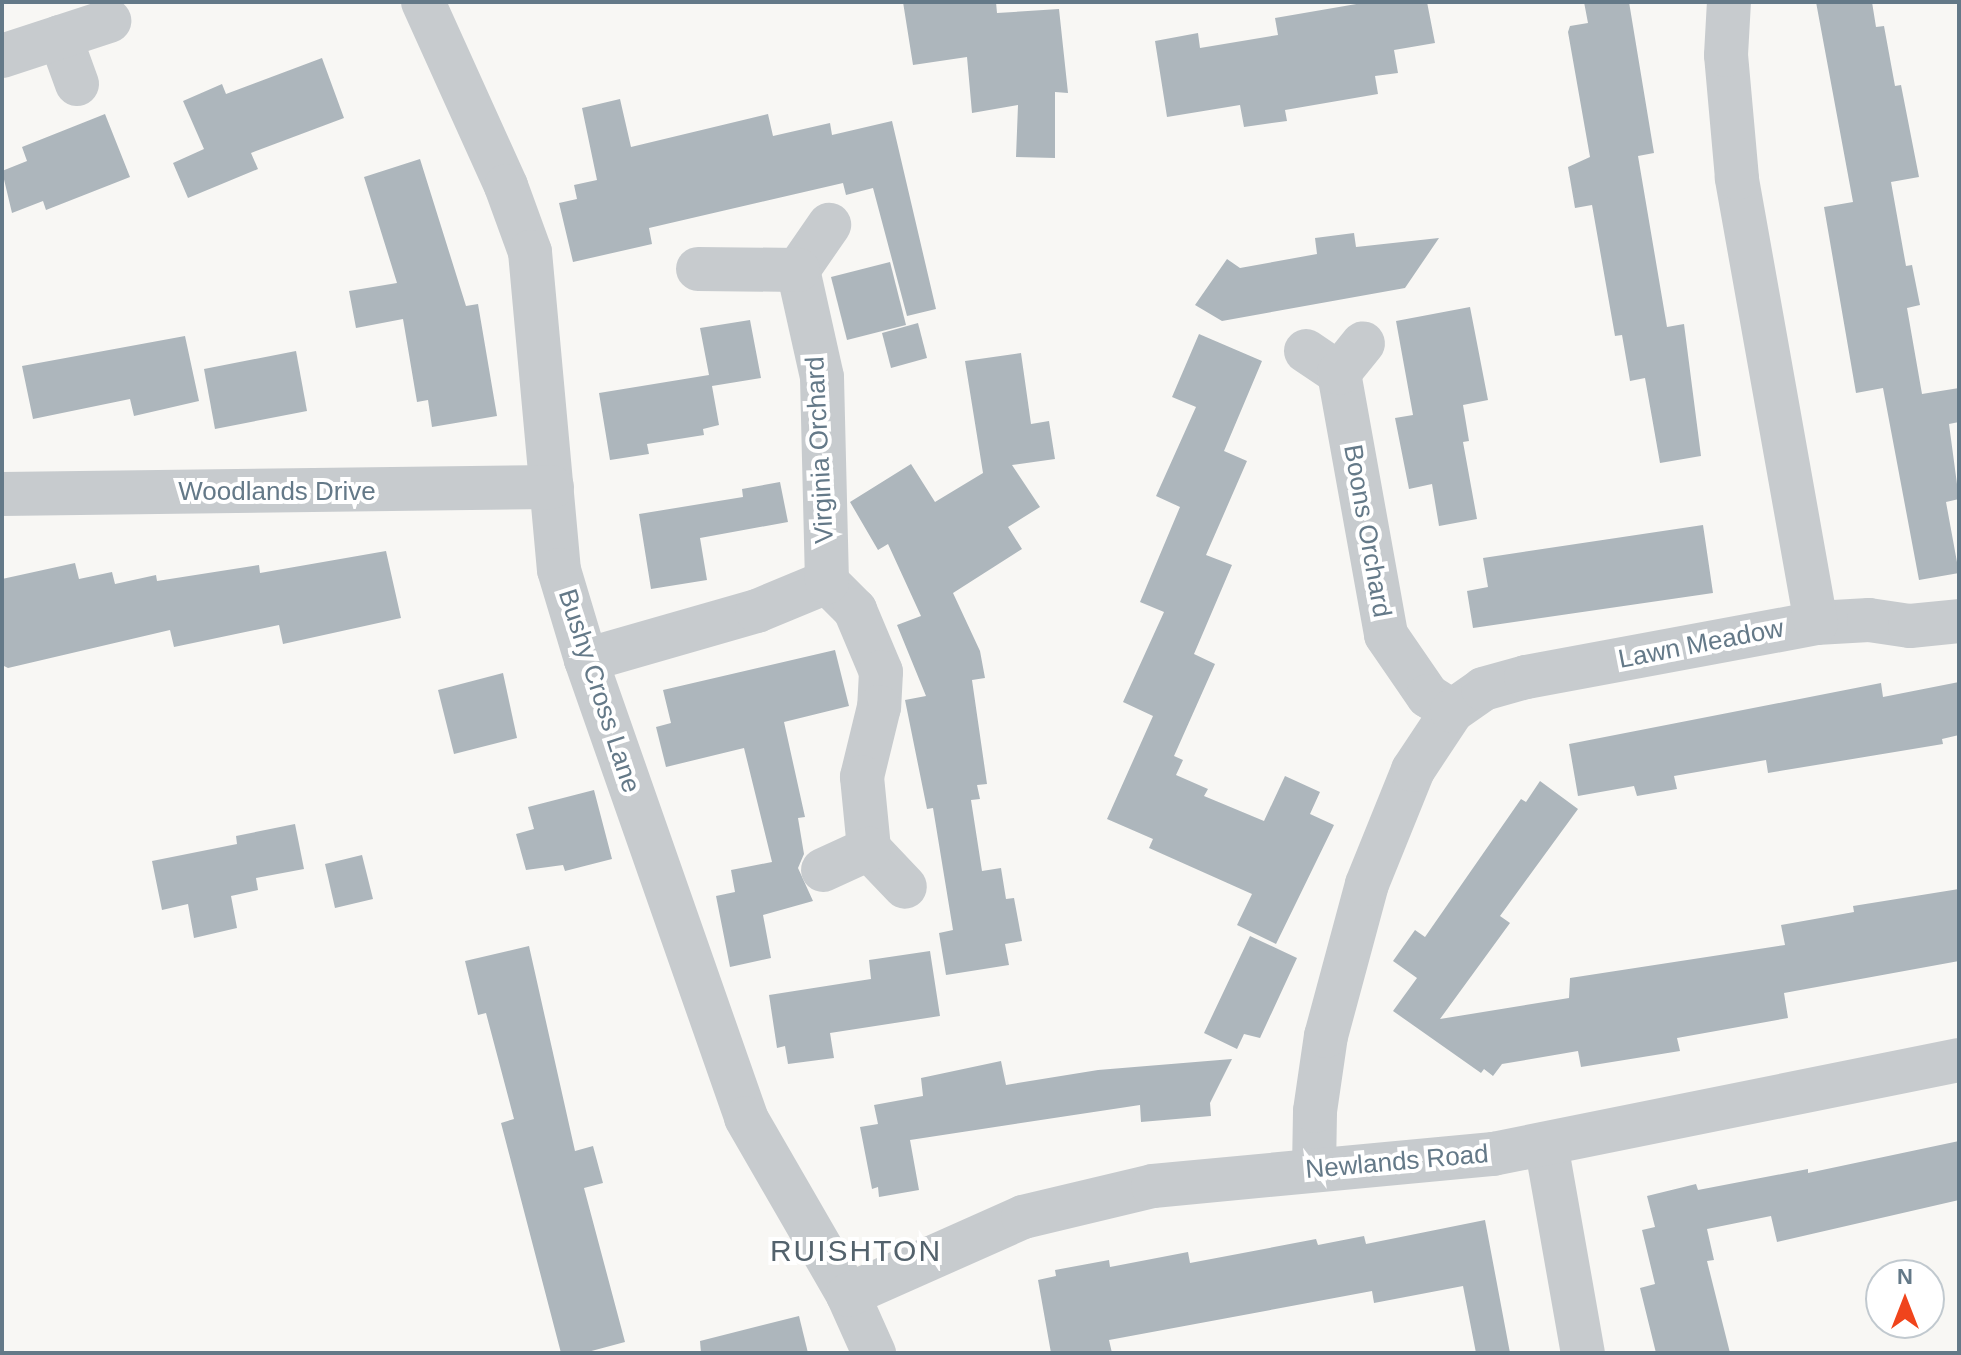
<!DOCTYPE html>
<style>
body{margin:0}
#map{position:relative;width:1961px;height:1355px;overflow:hidden;background:#f8f7f4;font-family:Helvetica,sans-serif}
div>[style]{position:absolute}
.building>*{inset:0;background:#adb6bc}
.minor>*{height:44px;margin:-22px;padding:0 22px;transform-origin:22px;border-radius:22px;background:#c7cbce}
span{translate:-50% -50%;white-space:nowrap;text-align:center;line-height:1.15;-webkit-text-stroke:8px #fff;paint-order:stroke}
.street-label{font-size:26px;color:#647988}
.quarter-label{font-size:30px;color:#53626c;letter-spacing:2px}
.frame{position:absolute;inset:0;border:4px solid #647988;pointer-events:none}
.north{position:absolute;left:1865px;top:1259px;width:80px;height:80px;box-sizing:border-box;background:#fff;border:2px solid #c1c9cf;border-radius:50%;rotate:0deg;font-size:22px;font-weight:700;line-height:32px;text-align:center;color:#647988}
.north::after{content:'';display:block;margin:auto;width:28px;height:36px;background:#f0441c;clip-path:polygon(50% 0,100% 100%,50% 72%,0 100%)}
</style>
<div id="map">
<div class="building">
<div style="clip-path:polygon(903px 2px,996px 2px,997px 13px,1059px 9px,1068px 93px,1055px 92px,1055px 158px,1016px 157px,1018px 105px,972px 113px,967px 57px,913px 65px)"></div>
<div style="clip-path:polygon(1368px 2px,1427px 2px,1435px 43px,1394px 50px,1398px 73px,1375px 76px,1378px 94px,1285px 110px,1287px 121px,1244px 127px,1240px 105px,1167px 117px,1155px 41px,1198px 33px,1200px 48px,1278px 35px,1275px 18px)"></div>
<div style="clip-path:polygon(1584px 2px,1629px 2px,1654px 153px,1638px 156px,1667px 327px,1684px 324px,1701px 456px,1660px 463px,1645px 378px,1630px 381px,1622px 335px,1615px 336px,1592px 205px,1575px 208px,1568px 167px,1590px 157px,1568px 32px,1570px 26px,1588px 23px)"></div>
<div style="clip-path:polygon(1816px 2px,1872px 2px,1876px 27px,1884px 26px,1895px 86px,1901px 85px,1919px 177px,1891px 182px,1906px 266px,1912px 265px,1920px 305px,1907px 308px,1922px 394px,1959px 388px,1959px 422px,1949px 424px,1959px 499px,1946px 502px,1959px 573px,1919px 580px,1883px 388px,1856px 393px,1824px 207px,1853px 202px)"></div>
<div style="clip-path:polygon(322px 58px,344px 118px,251px 153px,258px 169px,188px 198px,173px 163px,204px 149px,183px 101px,222px 84px,226px 94px)"></div>
<div style="clip-path:polygon(620px 99px,631px 147px,768px 114px,773px 136px,830px 123px,832px 135px,892px 121px,936px 309px,907px 316px,873px 188px,846px 195px,843px 183px,649px 228px,652px 244px,573px 262px,559px 203px,577px 199px,574px 185px,597px 180px,582px 108px)"></div>
<div style="clip-path:polygon(105px 114px,130px 177px,46px 210px,43px 201px,12px 213px,2px 171px,27px 161px,22px 147px)"></div>
<div style="clip-path:polygon(420px 159px,466px 306px,478px 304px,497px 416px,432px 427px,428px 400px,417px 402px,403px 319px,356px 328px,349px 291px,397px 283px,364px 177px)"></div>
<div style="clip-path:polygon(1354px 233px,1356px 247px,1439px 238px,1405px 288px,1222px 321px,1195px 305px,1227px 259px,1240px 268px,1317px 254px,1315px 238px)"></div>
<div style="clip-path:polygon(890px 262px,906px 325px,847px 340px,831px 277px)"></div>
<div style="clip-path:polygon(1470px 307px,1488px 400px,1463px 405px,1469px 441px,1463px 442px,1477px 519px,1439px 526px,1432px 484px,1409px 489px,1395px 418px,1413px 415px,1396px 321px)"></div>
<div style="clip-path:polygon(750px 320px,761px 378px,712px 386px,719px 425px,703px 429px,704px 435px,647px 444px,649px 454px,610px 460px,599px 393px,709px 375px,700px 328px)"></div>
<div style="clip-path:polygon(918px 323px,927px 358px,891px 368px,882px 333px)"></div>
<div style="clip-path:polygon(1199px 334px,1262px 361px,1224px 451px,1247px 461px,1206px 555px,1232px 565px,1194px 654px,1215px 664px,1174px 756px,1183px 760px,1176px 775px,1208px 789px,1204px 796px,1264px 821px,1285px 776px,1320px 792px,1310px 814px,1334px 825px,1276px 944px,1237px 925px,1252px 894px,1149px 848px,1153px 839px,1107px 819px,1153px 716px,1123px 702px,1164px 612px,1140px 602px,1180px 507px,1156px 496px,1196px 407px,1172px 397px)"></div>
<div style="clip-path:polygon(185px 336px,199px 401px,134px 416px,130px 399px,33px 419px,22px 366px)"></div>
<div style="clip-path:polygon(296px 351px,307px 411px,215px 429px,204px 369px)"></div>
<div style="clip-path:polygon(1021px 353px,1031px 424px,1049px 421px,1055px 459px,1012px 465px,1040px 507px,1008px 527px,1022px 549px,953px 593px,980px 651px,985px 678px,972px 680px,987px 784px,977px 785px,980px 799px,971px 800px,982px 871px,1001px 868px,1006px 899px,1014px 898px,1022px 941px,1005px 944px,1009px 965px,946px 975px,939px 933px,953px 930px,933px 808px,927px 809px,905px 700px,926px 696px,897px 625px,921px 616px,888px 544px,878px 550px,850px 502px,911px 464px,935px 502px,983px 473px,965px 361px)"></div>
<div style="clip-path:polygon(780px 482px,788px 522px,700px 538px,707px 580px,651px 589px,639px 514px,743px 497px,742px 489px)"></div>
<div style="clip-path:polygon(1703px 525px,1713px 593px,1473px 628px,1467px 591px,1488px 587px,1483px 558px)"></div>
<div style="clip-path:polygon(386px 551px,401px 618px,283px 644px,279px 625px,174px 647px,170px 630px,8px 668px,2px 665px,2px 579px,75px 563px,79px 579px,112px 572px,115px 584px,156px 575px,157px 581px,259px 565px,260px 573px)"></div>
<div style="clip-path:polygon(835px 650px,849px 706px,784px 722px,805px 817px,798px 818px,804px 854px,798px 868px,813px 901px,763px 915px,771px 958px,730px 967px,716px 896px,735px 892px,731px 870px,772px 862px,744px 748px,666px 767px,656px 727px,671px 723px,663px 690px)"></div>
<div style="clip-path:polygon(503px 673px,517px 738px,454px 754px,438px 690px)"></div>
<div style="clip-path:polygon(1959px 682px,1959px 735px,1942px 739px,1943px 744px,1768px 773px,1766px 760px,1674px 776px,1677px 789px,1637px 796px,1634px 786px,1578px 796px,1569px 744px,1881px 683px,1883px 697px)"></div>
<div style="clip-path:polygon(1540px 781px,1578px 809px,1500px 916px,1510px 923px,1440px 1019px,1569px 998px,1570px 978px,1785px 945px,1781px 925px,1854px 912px,1853px 906px,1959px 889px,1959px 961px,1784px 993px,1788px 1018px,1677px 1038px,1680px 1051px,1581px 1067px,1578px 1051px,1502px 1064px,1493px 1076px,1484px 1069px,1481px 1073px,1393px 1011px,1417px 978px,1393px 961px,1415px 930px,1425px 937px,1521px 799px,1526px 802px)"></div>
<div style="clip-path:polygon(594px 790px,612px 859px,565px 871px,563px 865px,526px 870px,516px 834px,534px 829px,528px 807px)"></div>
<div style="clip-path:polygon(295px 824px,304px 869px,256px 878px,258px 890px,231px 896px,237px 928px,194px 938px,188px 904px,162px 910px,152px 861px,237px 844px,236px 836px)"></div>
<div style="clip-path:polygon(362px 855px,373px 899px,335px 908px,325px 864px)"></div>
<div style="clip-path:polygon(1250px 936px,1297px 958px,1260px 1038px,1244px 1034px,1237px 1049px,1204px 1033px)"></div>
<div style="clip-path:polygon(529px 946px,575px 1151px,593px 1146px,603px 1183px,584px 1188px,625px 1342px,584px 1353px,561px 1353px,501px 1123px,514px 1119px,486px 1013px,478px 1015px,465px 961px)"></div>
<div style="clip-path:polygon(930px 951px,940px 1016px,830px 1033px,834px 1058px,788px 1064px,785px 1046px,777px 1048px,769px 995px,871px 979px,869px 960px)"></div>
<div style="clip-path:polygon(1232px 1059px,1210px 1103px,1211px 1116px,1141px 1122px,1140px 1105px,910px 1140px,919px 1190px,879px 1197px,878px 1187px,872px 1189px,860px 1127px,878px 1124px,874px 1105px,923px 1096px,921px 1078px,1001px 1061px,1006px 1085px,1098px 1070px)"></div>
<div style="clip-path:polygon(1959px 1141px,1959px 1200px,1777px 1242px,1771px 1216px,1707px 1229px,1714px 1260px,1707px 1261px,1730px 1353px,1656px 1353px,1640px 1288px,1655px 1284px,1642px 1230px,1655px 1227px,1647px 1196px,1696px 1184px,1698px 1190px,1808px 1169px,1808px 1173px)"></div>
<div style="clip-path:polygon(1485px 1220px,1510px 1353px,1476px 1353px,1463px 1286px,1374px 1303px,1372px 1291px,1109px 1340px,1112px 1353px,1051px 1353px,1038px 1280px,1056px 1276px,1055px 1270px,1109px 1260px,1110px 1267px,1188px 1252px,1190px 1263px,1316px 1239px,1318px 1245px,1364px 1236px,1366px 1244px)"></div>
<div style="clip-path:polygon(799px 1316px,808px 1353px,701px 1353px,700px 1341px)"></div>
</div>
<div class="minor">
<div style="left:423px;top:2px;width:202px;rotate:65.7deg"></div>
<div style="left:506px;top:186px;width:70px;rotate:70deg"></div>
<div style="left:530px;top:252px;width:319px;rotate:84.8deg"></div>
<div style="left:559px;top:570px;width:94px;rotate:73.3deg"></div>
<div style="left:586px;top:660px;width:485px;rotate:70.7deg"></div>
<div style="left:746px;top:1118px;width:204px;rotate:60deg"></div>
<div style="left:848px;top:1295px;width:64px;rotate:65.9deg"></div>
<div style="left:60px;top:37px;width:50px;rotate:70.1deg"></div>
<div style="left:2px;top:56px;width:113px;rotate:-18.1deg"></div>
<div style="left:798px;top:270px;width:55px;rotate:-55.4deg"></div>
<div style="left:1306px;top:351px;width:40px;rotate:34deg"></div>
<div style="left:1339px;top:373px;width:266px;rotate:79.8deg"></div>
<div style="left:1386px;top:635px;width:74px;rotate:55.5deg"></div>
<div style="left:1428px;top:696px;width:28px;rotate:32deg"></div>
<div style="left:1339px;top:373px;width:38px;rotate:-51deg"></div>
<div style="left:2px;top:494px;width:550px;rotate:-0.73deg"></div>
<div style="left:827px;top:582px;width:40px;rotate:45deg"></div>
<div style="left:855px;top:610px;width:67px;rotate:67.2deg"></div>
<div style="left:881px;top:672px;width:35px;rotate:93deg"></div>
<div style="left:879px;top:707px;width:72px;rotate:103.7deg"></div>
<div style="left:862px;top:777px;width:72px;rotate:84.4deg"></div>
<div style="left:869px;top:849px;width:52px;rotate:46.5deg"></div>
<div style="left:1816px;top:623px;width:53px;rotate:-3.2deg"></div>
<div style="left:1869px;top:620px;width:41px;rotate:8.3deg"></div>
<div style="left:1910px;top:626px;width:49px;rotate:-5.8deg"></div>
<div style="left:586px;top:660px;width:178px;rotate:-16deg"></div>
<div style="left:757px;top:611px;width:76px;rotate:-22.5deg"></div>
<div style="left:827px;top:582px;width:205px;rotate:-91.4deg"></div>
<div style="left:822px;top:377px;width:110px;rotate:-102.6deg"></div>
<div style="left:798px;top:270px;width:100px;rotate:-179.4deg"></div>
<div style="left:823px;top:870px;width:51px;rotate:-24.5deg"></div>
<div style="left:1546px;top:1144px;width:212px;rotate:80deg"></div>
<div style="left:1314px;top:1169px;width:58px;rotate:-89deg"></div>
<div style="left:1315px;top:1111px;width:76px;rotate:-81.7deg"></div>
<div style="left:1326px;top:1036px;width:157px;rotate:-74.9deg"></div>
<div style="left:1367px;top:884px;width:123px;rotate:-68deg"></div>
<div style="left:1413px;top:770px;width:71px;rotate:-56.5deg"></div>
<div style="left:1452px;top:711px;width:38px;rotate:-35deg"></div>
<div style="left:1483px;top:689px;width:45px;rotate:-15.6deg"></div>
<div style="left:1526px;top:677px;width:295px;rotate:-10.5deg"></div>
<div style="left:1816px;top:623px;width:452px;rotate:-100.1deg"></div>
<div style="left:1737px;top:178px;width:123px;rotate:-95.1deg"></div>
<div style="left:1726px;top:55px;width:53px;rotate:-86.8deg"></div>
<div style="left:848px;top:1295px;width:192px;rotate:-24deg"></div>
<div style="left:1023px;top:1217px;width:134px;rotate:-13.4deg"></div>
<div style="left:1153px;top:1186px;width:342px;rotate:-5.4deg"></div>
<div style="left:1493px;top:1154px;width:475px;rotate:-11.4deg"></div>
</div>
<div class="street-label">
<span style="left:820px;top:450px;rotate:-93deg">Virginia Orchard</span>
<span style="left:277px;top:492px">Woodlands Drive</span>
<span style="left:1367px;top:531px;rotate:80deg">Boons Orchard</span>
<span style="left:1701px;top:644px;rotate:-11deg">Lawn Meadow</span>
<span style="left:599px;top:691px;rotate:72deg">Bushy Cross Lane</span>
<span style="left:1397px;top:1162px;rotate:-5deg">Newlands Road</span>
</div>
<div class="quarter-label">
<span style="left:856px;top:1251px">RUISHTON</span>
</div>
<div class="frame"></div>
<div class="north">N</div>
</div>
